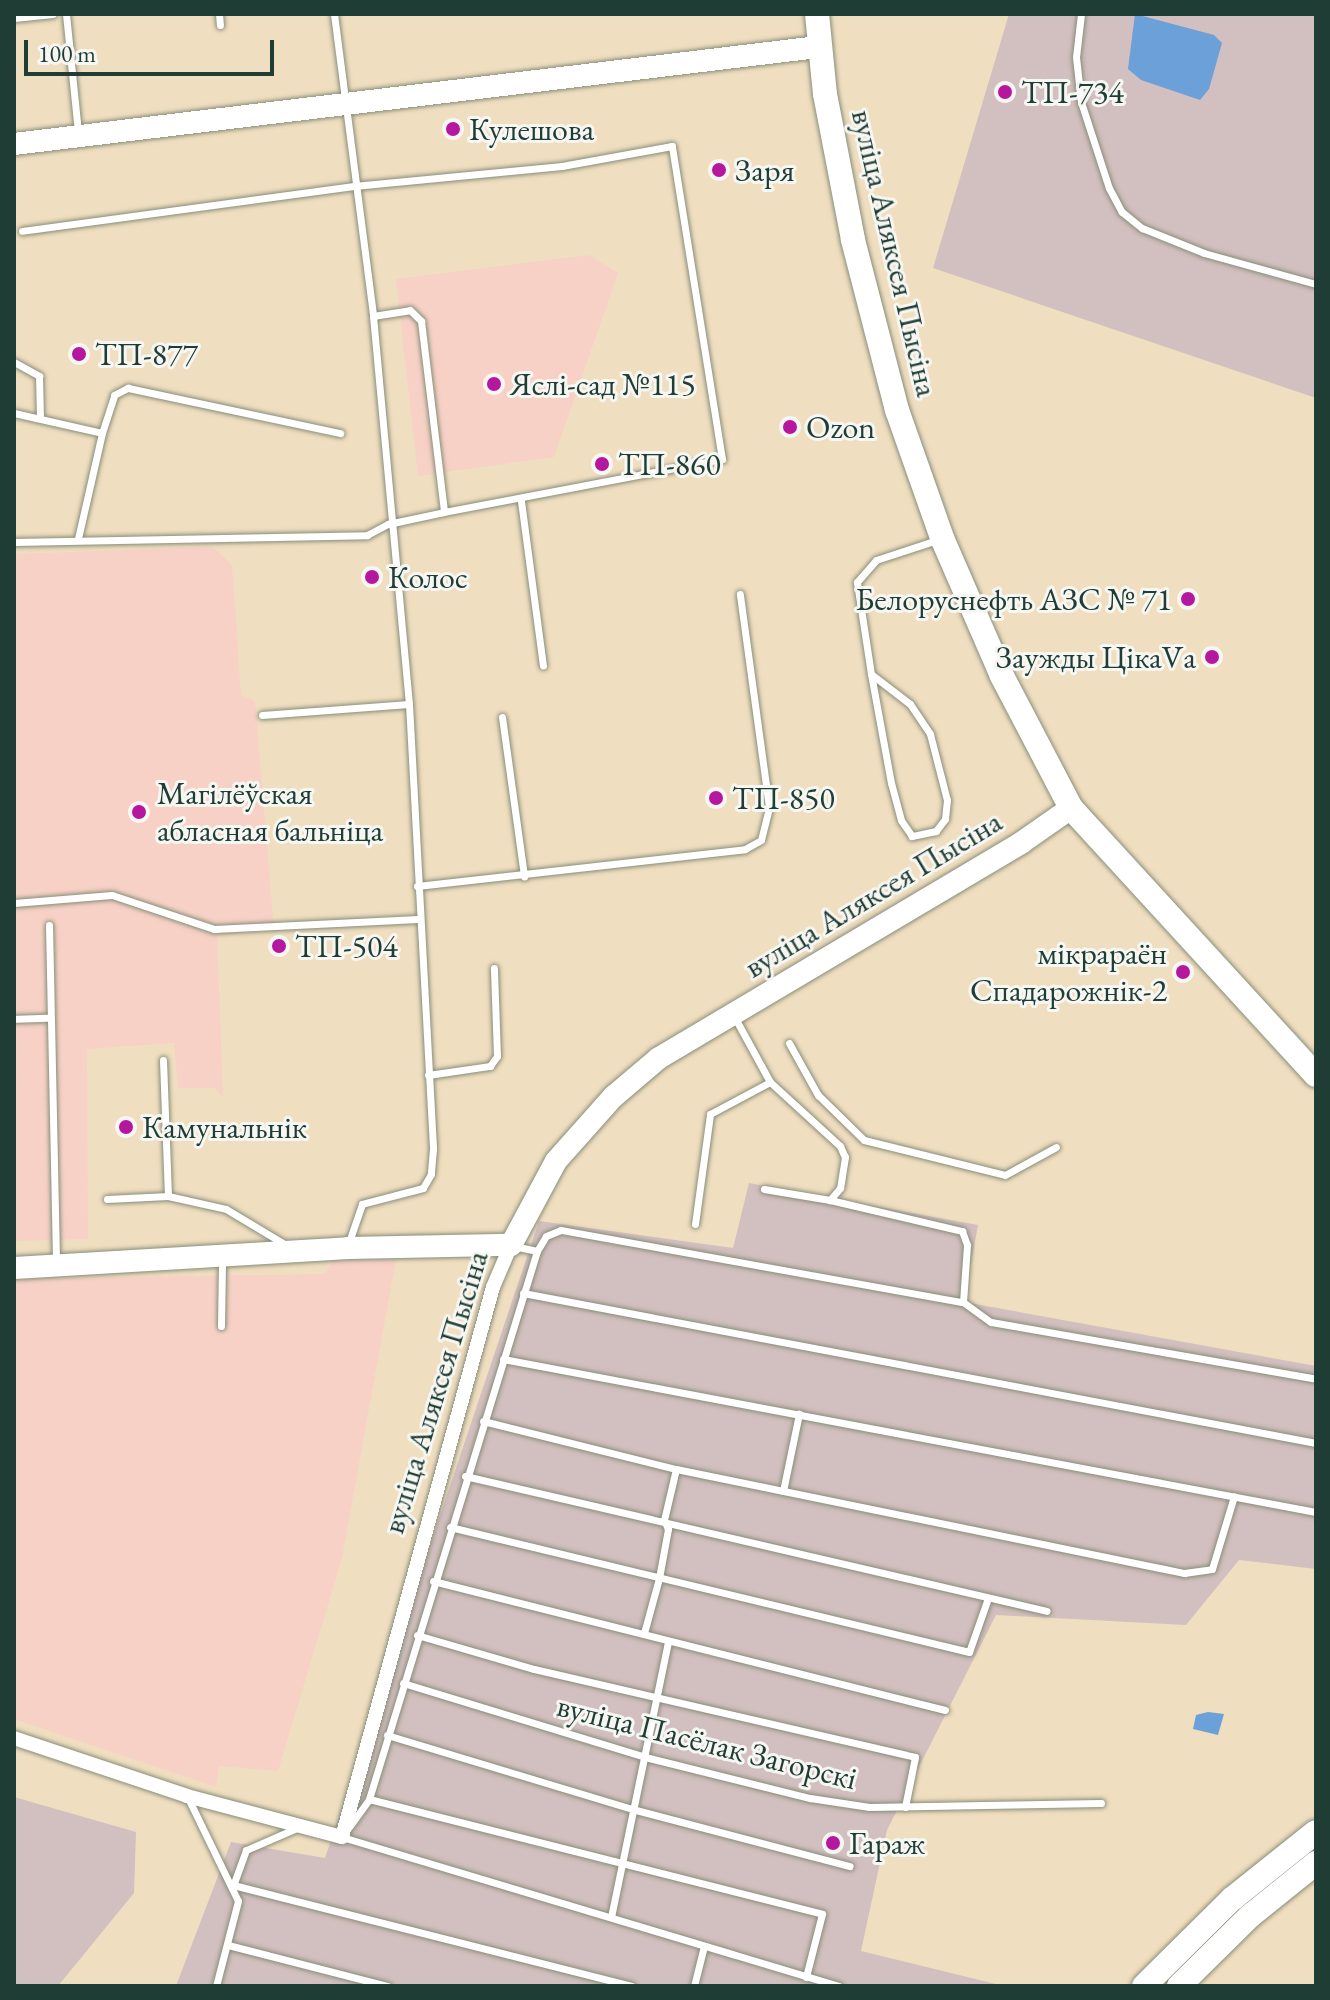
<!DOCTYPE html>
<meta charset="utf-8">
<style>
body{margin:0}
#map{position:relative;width:1330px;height:2000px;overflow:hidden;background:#f0dec0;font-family:"EB Garamond",serif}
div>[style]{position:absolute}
.built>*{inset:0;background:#f7d1c6}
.industrial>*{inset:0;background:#d2bfbf}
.water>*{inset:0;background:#6ca0d8}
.roads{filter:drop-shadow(0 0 2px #888e7a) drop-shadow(0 0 2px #888e7a)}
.service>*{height:7px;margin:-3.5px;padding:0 3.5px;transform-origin:3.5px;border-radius:3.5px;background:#fff}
.minor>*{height:14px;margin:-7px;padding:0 7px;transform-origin:7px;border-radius:7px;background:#fff}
.secondary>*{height:22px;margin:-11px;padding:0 11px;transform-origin:11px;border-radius:11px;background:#fff}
.primary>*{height:24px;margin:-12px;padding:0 12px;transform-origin:12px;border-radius:12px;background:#fff}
.dots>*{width:22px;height:22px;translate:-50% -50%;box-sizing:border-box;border:4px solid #f6f6f2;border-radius:50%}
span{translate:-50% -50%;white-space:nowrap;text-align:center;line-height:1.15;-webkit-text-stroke:6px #f6f6f2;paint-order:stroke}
.poi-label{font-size:32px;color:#1f3d34}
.left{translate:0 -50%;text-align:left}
.right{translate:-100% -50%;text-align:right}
.street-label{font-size:32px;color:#1f3d34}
.frame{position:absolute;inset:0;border:16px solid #1f3d34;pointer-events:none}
.scale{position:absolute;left:24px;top:40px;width:250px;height:36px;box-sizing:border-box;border:4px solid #1f3d34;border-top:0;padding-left:10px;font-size:24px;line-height:28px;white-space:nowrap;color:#1f3d34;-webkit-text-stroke:6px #f6f6f2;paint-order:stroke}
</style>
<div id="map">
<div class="built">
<div style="clip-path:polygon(589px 255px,618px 273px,554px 457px,418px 476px,396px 279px)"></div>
<div style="clip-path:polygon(213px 547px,232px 565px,241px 695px,255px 701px,274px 929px,217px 936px,223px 1098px,215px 1088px,178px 1088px,174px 1043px,87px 1049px,88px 1239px,14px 1241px,14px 554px)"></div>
<div style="clip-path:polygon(336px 1258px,396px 1259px,342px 1558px,278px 1771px,219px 1766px,216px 1787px,14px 1719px,14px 1279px,324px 1274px)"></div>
</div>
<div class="industrial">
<div style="clip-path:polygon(1009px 14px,1316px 14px,1316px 398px,933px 268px)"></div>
<div style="clip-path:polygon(749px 1183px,978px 1225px,964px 1302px,1316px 1366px,1316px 1569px,1239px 1560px,1186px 1625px,996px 1615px,887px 1830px,861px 1951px,1004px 1986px,176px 1986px,231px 1842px,325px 1858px,539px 1221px,733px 1248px)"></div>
<div style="clip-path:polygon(14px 1797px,136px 1832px,134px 1893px,58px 1986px,14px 1986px)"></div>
</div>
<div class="water">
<div style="clip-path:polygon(1135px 14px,1214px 35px,1222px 43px,1209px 89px,1200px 100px,1141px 80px,1128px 69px)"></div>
<div style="clip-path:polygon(1208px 1712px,1224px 1714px,1218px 1735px,1193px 1729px,1196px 1715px)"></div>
</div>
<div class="roads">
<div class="service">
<div style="left:66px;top:14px;width:120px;rotate:84.2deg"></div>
<div style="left:219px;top:14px;width:11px;rotate:85deg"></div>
<div style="left:334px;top:14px;width:305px;rotate:82.6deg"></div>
<div style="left:373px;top:316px;width:390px;rotate:84.7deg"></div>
<div style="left:409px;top:704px;width:446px;rotate:86.9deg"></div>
<div style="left:433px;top:1149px;width:25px;rotate:95deg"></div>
<div style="left:431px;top:1174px;width:16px;rotate:120deg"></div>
<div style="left:423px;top:1188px;width:63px;rotate:165.3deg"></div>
<div style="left:362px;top:1204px;width:43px;rotate:108.9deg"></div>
<div style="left:1081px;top:14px;width:43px;rotate:96.6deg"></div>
<div style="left:1076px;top:57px;width:45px;rotate:83.7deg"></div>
<div style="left:1081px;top:102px;width:90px;rotate:72deg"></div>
<div style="left:1109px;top:188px;width:27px;rotate:62deg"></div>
<div style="left:1122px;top:212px;width:26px;rotate:39deg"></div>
<div style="left:1142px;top:228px;width:67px;rotate:22deg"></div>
<div style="left:1204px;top:253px;width:116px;rotate:15.5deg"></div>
<div style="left:14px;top:18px;width:39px;rotate:-6deg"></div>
<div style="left:373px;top:316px;width:37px;rotate:-9deg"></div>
<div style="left:410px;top:310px;width:16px;rotate:45deg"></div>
<div style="left:421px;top:321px;width:192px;rotate:83.1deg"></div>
<div style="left:14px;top:362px;width:29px;rotate:29deg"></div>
<div style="left:39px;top:376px;width:42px;rotate:88.6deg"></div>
<div style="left:14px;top:413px;width:90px;rotate:12.8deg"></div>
<div style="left:102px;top:433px;width:109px;rotate:102.8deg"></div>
<div style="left:102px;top:433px;width:40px;rotate:-72deg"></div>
<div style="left:114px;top:395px;width:16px;rotate:-27deg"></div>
<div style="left:128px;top:388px;width:217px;rotate:12deg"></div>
<div style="left:521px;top:501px;width:166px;rotate:82.4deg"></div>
<div style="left:14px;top:542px;width:353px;rotate:-1.1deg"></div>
<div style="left:367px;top:535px;width:24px;rotate:-28deg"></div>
<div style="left:388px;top:524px;width:57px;rotate:-12.1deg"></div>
<div style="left:444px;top:512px;width:283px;rotate:-10.8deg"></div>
<div style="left:722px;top:459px;width:317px;rotate:-99.1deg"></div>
<div style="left:672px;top:146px;width:112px;rotate:169.7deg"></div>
<div style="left:562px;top:166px;width:209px;rotate:174.5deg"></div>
<div style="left:354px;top:186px;width:335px;rotate:172.3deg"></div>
<div style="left:871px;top:674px;width:49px;rotate:37.6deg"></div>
<div style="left:910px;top:704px;width:36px;rotate:56deg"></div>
<div style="left:930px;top:734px;width:68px;rotate:75.6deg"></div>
<div style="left:947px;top:800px;width:19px;rotate:96deg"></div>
<div style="left:945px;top:819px;width:15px;rotate:127deg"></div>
<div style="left:936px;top:831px;width:25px;rotate:168deg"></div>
<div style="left:912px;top:836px;width:19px;rotate:-125deg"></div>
<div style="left:901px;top:820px;width:38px;rotate:-105deg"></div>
<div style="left:891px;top:783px;width:111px;rotate:-100.4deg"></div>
<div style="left:871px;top:674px;width:93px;rotate:-98.7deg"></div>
<div style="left:857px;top:582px;width:29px;rotate:-49deg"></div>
<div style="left:876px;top:560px;width:67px;rotate:-18.2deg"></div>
<div style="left:262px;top:715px;width:147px;rotate:-4.3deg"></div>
<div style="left:502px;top:717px;width:161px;rotate:82.1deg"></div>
<div style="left:417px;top:886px;width:330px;rotate:-6.4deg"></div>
<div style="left:745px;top:849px;width:18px;rotate:-29deg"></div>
<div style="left:761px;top:840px;width:34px;rotate:-76deg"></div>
<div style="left:769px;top:807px;width:215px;rotate:-97.8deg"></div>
<div style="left:14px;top:903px;width:98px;rotate:-4.7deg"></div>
<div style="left:112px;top:895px;width:108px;rotate:18.4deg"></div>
<div style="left:214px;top:929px;width:204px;rotate:-2.8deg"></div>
<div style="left:49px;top:925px;width:338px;rotate:88.8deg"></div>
<div style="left:735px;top:1018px;width:73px;rotate:61.3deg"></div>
<div style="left:770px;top:1082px;width:95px;rotate:42.4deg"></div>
<div style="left:840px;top:1146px;width:12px;rotate:66deg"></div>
<div style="left:845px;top:1157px;width:31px;rotate:99deg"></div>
<div style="left:840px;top:1188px;width:16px;rotate:130deg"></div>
<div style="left:830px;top:1200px;width:67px;rotate:-170.5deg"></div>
<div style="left:14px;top:1019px;width:36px;rotate:-2deg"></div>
<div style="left:789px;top:1043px;width:60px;rotate:60.9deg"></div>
<div style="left:818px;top:1095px;width:64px;rotate:44.4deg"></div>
<div style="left:864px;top:1140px;width:145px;rotate:13.9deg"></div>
<div style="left:1005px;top:1175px;width:58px;rotate:-28.8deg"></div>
<div style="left:163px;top:1060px;width:136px;rotate:87.9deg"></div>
<div style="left:428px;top:1075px;width:63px;rotate:-8.3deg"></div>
<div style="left:490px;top:1066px;width:12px;rotate:-55deg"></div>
<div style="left:497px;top:1056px;width:88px;rotate:-92deg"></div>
<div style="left:107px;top:1199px;width:61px;rotate:-2.8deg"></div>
<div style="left:168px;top:1196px;width:59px;rotate:12.6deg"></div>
<div style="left:226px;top:1209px;width:70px;rotate:31deg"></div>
<div style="left:830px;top:1200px;width:136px;rotate:13.2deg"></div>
<div style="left:962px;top:1231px;width:15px;rotate:70deg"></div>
<div style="left:967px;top:1245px;width:57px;rotate:94deg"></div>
<div style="left:695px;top:1224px;width:111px;rotate:-82.2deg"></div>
<div style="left:710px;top:1114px;width:68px;rotate:-28.1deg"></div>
<div style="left:537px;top:1251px;width:17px;rotate:-59deg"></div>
<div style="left:546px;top:1236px;width:16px;rotate:-22deg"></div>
<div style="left:561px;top:1230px;width:408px;rotate:10.2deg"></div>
<div style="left:963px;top:1302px;width:34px;rotate:36deg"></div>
<div style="left:991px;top:1322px;width:330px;rotate:9.9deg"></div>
<div style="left:523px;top:1293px;width:807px;rotate:10.71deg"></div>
<div style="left:221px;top:1326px;width:66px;rotate:-89.1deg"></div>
<div style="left:503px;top:1359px;width:827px;rotate:10.66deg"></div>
<div style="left:483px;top:1421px;width:199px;rotate:14deg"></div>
<div style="left:676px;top:1469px;width:519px;rotate:11.57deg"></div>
<div style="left:1184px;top:1573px;width:28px;rotate:-8deg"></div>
<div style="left:1212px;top:1569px;width:76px;rotate:-73.2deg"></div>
<div style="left:465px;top:1476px;width:597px;rotate:13.06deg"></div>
<div style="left:783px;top:1491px;width:79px;rotate:-78.3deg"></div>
<div style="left:450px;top:1527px;width:534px;rotate:13.54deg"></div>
<div style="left:969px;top:1652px;width:57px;rotate:-70.6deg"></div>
<div style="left:433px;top:1581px;width:528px;rotate:14.14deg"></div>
<div style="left:644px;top:1633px;width:57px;rotate:-74.7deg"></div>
<div style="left:659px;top:1578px;width:50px;rotate:-79.6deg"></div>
<div style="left:668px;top:1529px;width:10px;rotate:-114deg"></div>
<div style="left:664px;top:1520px;width:52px;rotate:-76.8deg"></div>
<div style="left:417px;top:1635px;width:122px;rotate:16.2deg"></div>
<div style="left:534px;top:1669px;width:391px;rotate:13deg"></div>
<div style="left:915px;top:1757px;width:51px;rotate:101.3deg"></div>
<div style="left:403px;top:1683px;width:253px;rotate:17deg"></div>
<div style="left:645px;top:1757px;width:170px;rotate:14deg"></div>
<div style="left:810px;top:1798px;width:60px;rotate:8.7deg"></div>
<div style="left:869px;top:1807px;width:232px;rotate:-1deg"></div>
<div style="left:387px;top:1735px;width:256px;rotate:16.8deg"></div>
<div style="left:632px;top:1809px;width:225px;rotate:14.7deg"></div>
<div style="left:188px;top:1798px;width:114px;rotate:64.1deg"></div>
<div style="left:238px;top:1901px;width:88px;rotate:104.5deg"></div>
<div style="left:369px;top:1799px;width:467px;rotate:14.2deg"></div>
<div style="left:822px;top:1914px;width:65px;rotate:104.3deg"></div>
<div style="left:299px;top:1827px;width:58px;rotate:156.5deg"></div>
<div style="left:246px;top:1850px;width:37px;rotate:110deg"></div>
<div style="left:233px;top:1885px;width:411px;rotate:14.2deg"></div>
<div style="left:349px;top:1827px;width:34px;rotate:-54deg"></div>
<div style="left:369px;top:1799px;width:573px;rotate:-72.96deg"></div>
<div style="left:537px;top:1251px;width:24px;rotate:-168deg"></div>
<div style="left:342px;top:1837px;width:519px;rotate:16.69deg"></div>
<div style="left:611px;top:1917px;width:282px;rotate:-78.3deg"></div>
<div style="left:228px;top:1945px;width:165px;rotate:14.4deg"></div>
<div style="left:694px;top:1986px;width:38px;rotate:-76deg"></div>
</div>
<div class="minor">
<div style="left:14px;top:1738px;width:182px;rotate:18.5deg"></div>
<div style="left:187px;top:1796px;width:160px;rotate:14.8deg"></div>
<div style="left:342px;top:1837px;width:570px;rotate:-74.65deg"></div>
<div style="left:493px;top:1287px;width:46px;rotate:-66.8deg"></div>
</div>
<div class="secondary">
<div style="left:14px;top:144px;width:810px;rotate:-6.88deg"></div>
<div style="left:14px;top:1268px;width:335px;rotate:-3.4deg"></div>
<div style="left:348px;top:1248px;width:163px;rotate:-1.1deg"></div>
<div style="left:511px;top:1245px;width:95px;rotate:-61.8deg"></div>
<div style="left:556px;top:1161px;width:86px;rotate:-48.3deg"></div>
<div style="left:613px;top:1097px;width:60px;rotate:-40.3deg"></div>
<div style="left:659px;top:1058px;width:421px;rotate:-30.7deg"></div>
<div style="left:1021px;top:843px;width:61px;rotate:-35deg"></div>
</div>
<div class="primary">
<div style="left:817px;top:14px;width:80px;rotate:84.3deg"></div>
<div style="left:825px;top:94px;width:149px;rotate:79.1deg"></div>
<div style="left:853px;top:240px;width:176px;rotate:75.5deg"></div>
<div style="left:897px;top:410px;width:136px;rotate:70.6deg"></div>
<div style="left:942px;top:538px;width:150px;rotate:66.5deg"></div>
<div style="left:1002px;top:676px;width:149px;rotate:62.4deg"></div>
<div style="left:1071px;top:808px;width:362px;rotate:47.5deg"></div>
<div style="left:1144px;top:1986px;width:124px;rotate:-44.7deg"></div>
<div style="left:1232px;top:1899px;width:107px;rotate:-38.6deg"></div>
<div style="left:1179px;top:1986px;width:100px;rotate:-44.6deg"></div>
<div style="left:1250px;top:1916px;width:85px;rotate:-38.8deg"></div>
</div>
</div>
<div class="dots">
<div style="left:1005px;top:92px;background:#b5179e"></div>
<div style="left:453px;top:129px;background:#b5179e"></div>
<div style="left:719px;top:170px;background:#b5179e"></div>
<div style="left:79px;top:354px;background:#b5179e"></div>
<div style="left:494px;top:384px;background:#b5179e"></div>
<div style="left:790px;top:427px;background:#b5179e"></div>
<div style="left:602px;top:464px;background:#b5179e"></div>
<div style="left:372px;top:577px;background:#b5179e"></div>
<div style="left:1188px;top:599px;background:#b5179e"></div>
<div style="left:1212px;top:657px;background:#b5179e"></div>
<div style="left:716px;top:798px;background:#b5179e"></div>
<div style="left:139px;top:812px;background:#b5179e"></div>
<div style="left:279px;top:946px;background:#b5179e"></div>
<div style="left:1183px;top:972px;background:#b5179e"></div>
<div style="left:126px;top:1127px;background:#b5179e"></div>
<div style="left:833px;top:1843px;background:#b5179e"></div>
</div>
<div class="poi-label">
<span class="left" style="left:1021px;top:92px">ТП-734</span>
<span class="left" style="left:469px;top:129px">Кулешова</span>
<span class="left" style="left:735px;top:170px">Заря</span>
<span class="left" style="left:95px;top:354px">ТП-877</span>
<span class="left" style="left:510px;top:384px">Яслі-сад №115</span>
<span class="left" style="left:806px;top:427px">Ozon</span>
<span class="left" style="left:618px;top:464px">ТП-860</span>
<span class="left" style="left:388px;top:577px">Колос</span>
<span class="right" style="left:1172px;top:599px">Белоруснефть АЗС № 71</span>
<span class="right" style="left:1196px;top:657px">Заужды ЦікаVа</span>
<span class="left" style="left:157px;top:812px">Магілёўская<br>абласная бальніца</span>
<span class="left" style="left:732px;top:798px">ТП-850</span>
<span class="left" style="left:295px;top:946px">ТП-504</span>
<span class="right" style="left:1167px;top:972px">мікрараён<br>Спадарожнік-2</span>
<span class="left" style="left:142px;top:1127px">Камунальнік</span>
<span class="left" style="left:849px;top:1843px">Гараж</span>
</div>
<div class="street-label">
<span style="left:895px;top:253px;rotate:77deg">вуліца Аляксея Пысіна</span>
<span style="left:873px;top:894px;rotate:-31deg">вуліца Аляксея Пысіна</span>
<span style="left:435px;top:1392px;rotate:-73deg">вуліца Аляксея Пысіна</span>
<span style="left:707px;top:1742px;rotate:14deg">вуліца Пасёлак Загорскі</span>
</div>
<div class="frame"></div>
<div class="scale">100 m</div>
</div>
